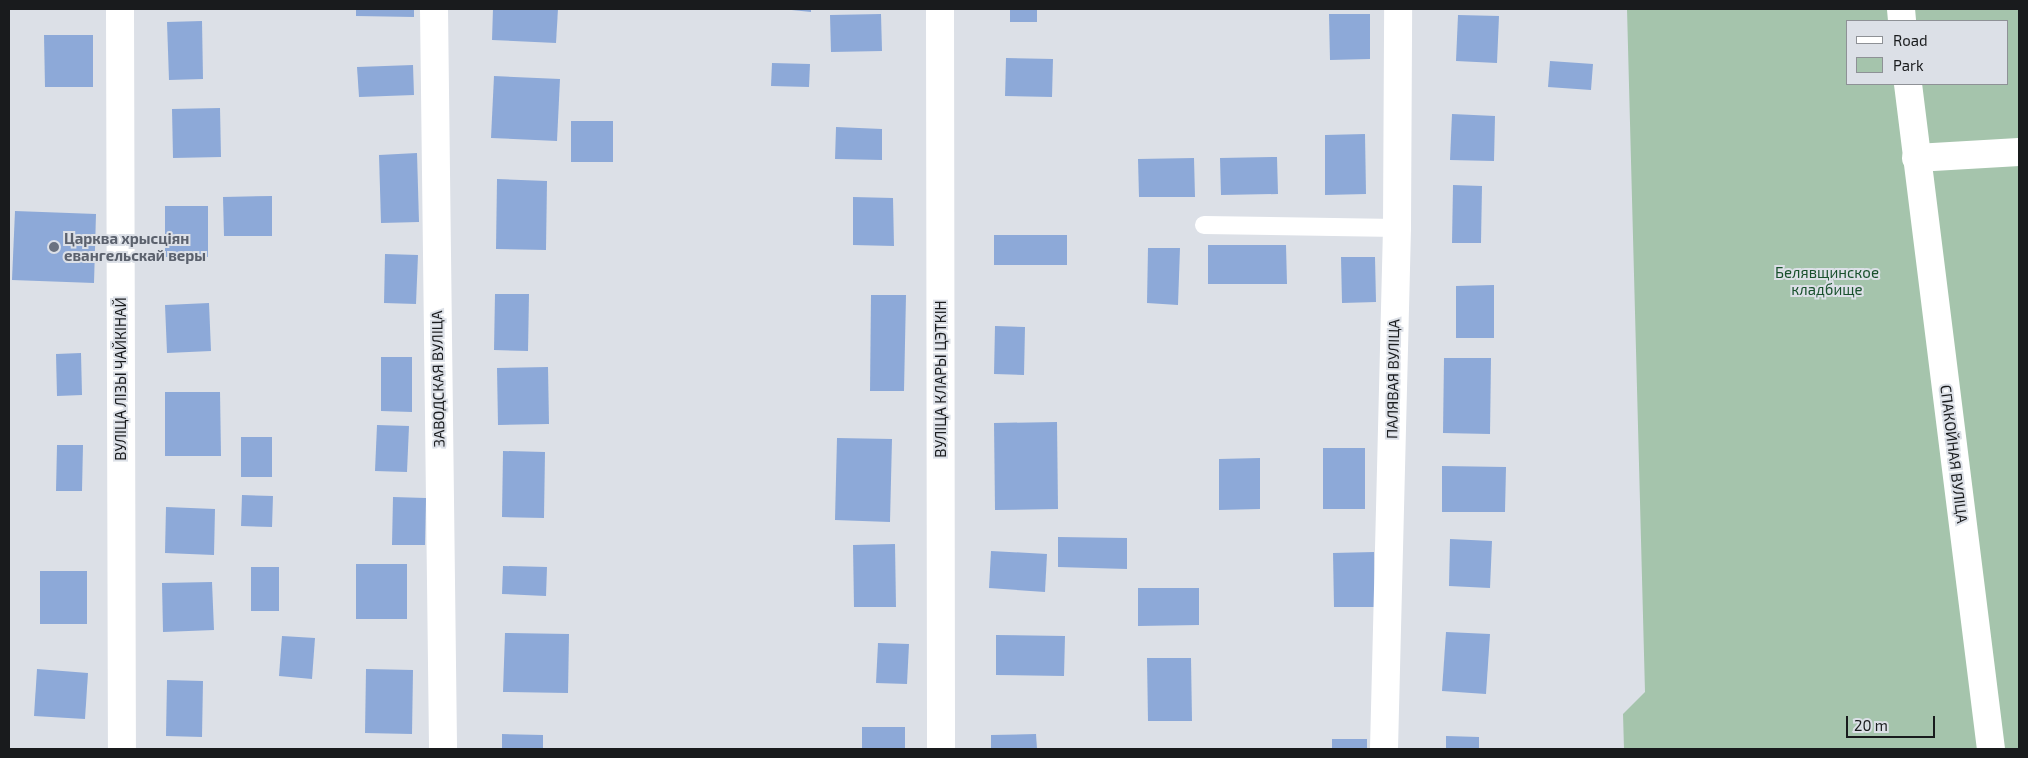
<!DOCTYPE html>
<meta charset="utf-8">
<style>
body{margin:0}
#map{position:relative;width:2028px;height:758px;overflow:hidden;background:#dce0e7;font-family:"Exo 2",sans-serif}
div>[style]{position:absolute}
.green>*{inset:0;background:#a5c4ac}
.building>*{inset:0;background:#8da9d8}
.lane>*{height:18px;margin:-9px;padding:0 9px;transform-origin:9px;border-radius:9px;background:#fff}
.street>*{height:28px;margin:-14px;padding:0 14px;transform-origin:14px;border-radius:14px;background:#fff}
.secondary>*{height:28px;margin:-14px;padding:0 14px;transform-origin:14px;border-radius:14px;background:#fff}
.dots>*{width:14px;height:14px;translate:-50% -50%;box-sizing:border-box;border:2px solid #dce0e7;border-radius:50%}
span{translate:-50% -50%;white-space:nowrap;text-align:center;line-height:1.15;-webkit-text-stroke:4px #dce0e7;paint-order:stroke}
.worship-label{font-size:15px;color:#5b616d;font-weight:700}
.left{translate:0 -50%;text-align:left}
.park-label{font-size:15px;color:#18502c}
.street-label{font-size:15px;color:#191b1d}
.frame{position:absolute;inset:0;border:10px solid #191b1d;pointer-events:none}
.legend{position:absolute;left:1846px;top:20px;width:162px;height:65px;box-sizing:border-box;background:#dce0e7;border:1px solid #8e9196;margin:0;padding:6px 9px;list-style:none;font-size:15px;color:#191b1d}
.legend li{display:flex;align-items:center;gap:10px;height:25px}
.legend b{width:25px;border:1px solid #8e9196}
.scale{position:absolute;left:1846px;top:716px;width:89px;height:22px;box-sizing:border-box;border:2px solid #191b1d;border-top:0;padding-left:6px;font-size:15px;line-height:18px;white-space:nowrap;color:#191b1d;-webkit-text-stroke:4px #dce0e7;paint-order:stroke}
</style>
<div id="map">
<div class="green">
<div style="clip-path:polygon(evenodd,1627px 9px,2019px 9px,2019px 749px,1624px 749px,1623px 714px,1645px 692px,1627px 9px,1847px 21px,2007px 21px,2007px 84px,1847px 84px,1847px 21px)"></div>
</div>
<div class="building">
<div style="clip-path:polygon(356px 9px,414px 9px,414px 17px,356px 16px)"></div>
<div style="clip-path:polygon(493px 9px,558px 9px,556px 43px,492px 40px)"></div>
<div style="clip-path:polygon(782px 9px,811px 9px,811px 12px)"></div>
<div style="clip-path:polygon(1010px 9px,1037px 9px,1037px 22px,1010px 22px)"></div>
<div style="clip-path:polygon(881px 14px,882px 51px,831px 52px,830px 15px)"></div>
<div style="clip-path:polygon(1329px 14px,1370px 14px,1370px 59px,1330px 60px)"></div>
<div style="clip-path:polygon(1458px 15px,1499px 16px,1497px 63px,1456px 61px)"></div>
<div style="clip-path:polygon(202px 21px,203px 79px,169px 80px,167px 22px)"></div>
<div style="clip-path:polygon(44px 35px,93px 35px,93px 87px,45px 87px)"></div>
<div style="clip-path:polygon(1006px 58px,1053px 59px,1052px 97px,1005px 96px)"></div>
<div style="clip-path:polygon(1550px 61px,1593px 64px,1591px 90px,1548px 87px)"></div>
<div style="clip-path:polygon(772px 63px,810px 64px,809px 87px,771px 86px)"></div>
<div style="clip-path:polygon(413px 65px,414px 95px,359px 97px,357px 67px)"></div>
<div style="clip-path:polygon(494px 76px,560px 79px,557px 141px,491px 138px)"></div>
<div style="clip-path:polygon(220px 108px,221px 157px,173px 158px,172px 109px)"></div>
<div style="clip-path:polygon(1452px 114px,1495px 116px,1494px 161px,1450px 160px)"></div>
<div style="clip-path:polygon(571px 121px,613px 121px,613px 162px,571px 162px)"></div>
<div style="clip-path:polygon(836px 127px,882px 129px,882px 160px,835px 159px)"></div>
<div style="clip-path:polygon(1365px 134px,1366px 194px,1325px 195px,1325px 135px)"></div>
<div style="clip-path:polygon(417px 153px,419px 222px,381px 223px,379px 155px)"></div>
<div style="clip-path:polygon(1277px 157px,1278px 194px,1221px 195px,1220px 158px)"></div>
<div style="clip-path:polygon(1194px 158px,1195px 197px,1139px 197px,1138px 159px)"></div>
<div style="clip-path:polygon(497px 179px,547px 181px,546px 250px,496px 249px)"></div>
<div style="clip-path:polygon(1453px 185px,1482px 186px,1481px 243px,1452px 243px)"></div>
<div style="clip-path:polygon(272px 196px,272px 236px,224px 236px,223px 197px)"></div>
<div style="clip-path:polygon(853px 197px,893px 198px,894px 246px,853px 245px)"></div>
<div style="clip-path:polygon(165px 206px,208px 206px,208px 257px,165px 257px)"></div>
<div style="clip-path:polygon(15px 211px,96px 214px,94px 283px,12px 280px)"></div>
<div style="clip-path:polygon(994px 235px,1067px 235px,1067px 265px,994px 265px)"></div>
<div style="clip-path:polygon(1208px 245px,1286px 245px,1287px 284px,1208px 284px)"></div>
<div style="clip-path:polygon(1148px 248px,1180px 248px,1178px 305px,1147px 303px)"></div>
<div style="clip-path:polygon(385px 254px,418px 255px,416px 304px,384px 303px)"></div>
<div style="clip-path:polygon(1341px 257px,1375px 257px,1376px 302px,1342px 303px)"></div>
<div style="clip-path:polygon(1494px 285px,1494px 338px,1456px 338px,1456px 286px)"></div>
<div style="clip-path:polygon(495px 294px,529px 294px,528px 351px,494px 350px)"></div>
<div style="clip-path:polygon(871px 295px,906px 295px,904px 391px,870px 391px)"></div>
<div style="clip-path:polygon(209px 303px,211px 351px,167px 353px,165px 305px)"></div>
<div style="clip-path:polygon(995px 326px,1025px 327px,1024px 375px,994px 374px)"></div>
<div style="clip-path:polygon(81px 353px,82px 395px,57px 396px,56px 354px)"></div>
<div style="clip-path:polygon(381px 357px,412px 357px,412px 412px,381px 411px)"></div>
<div style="clip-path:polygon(1444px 358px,1491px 358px,1490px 434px,1443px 433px)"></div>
<div style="clip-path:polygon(548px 367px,549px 424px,498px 425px,497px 368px)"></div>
<div style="clip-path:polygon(165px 392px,220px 392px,221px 456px,165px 456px)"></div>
<div style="clip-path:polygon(1057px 422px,1058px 509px,995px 510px,994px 423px)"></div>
<div style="clip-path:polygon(377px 425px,409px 426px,407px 472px,375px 471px)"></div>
<div style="clip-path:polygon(241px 437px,272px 437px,272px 477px,241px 477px)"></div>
<div style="clip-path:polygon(837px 438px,892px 439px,890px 522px,835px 520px)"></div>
<div style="clip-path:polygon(57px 445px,83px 445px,82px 491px,56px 491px)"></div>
<div style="clip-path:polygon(1323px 448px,1365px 448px,1365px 509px,1323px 509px)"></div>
<div style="clip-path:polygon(503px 451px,545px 452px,544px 518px,502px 517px)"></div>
<div style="clip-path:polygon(1260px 458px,1260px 509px,1219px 510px,1219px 459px)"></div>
<div style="clip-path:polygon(1442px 466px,1506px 467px,1505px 512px,1442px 512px)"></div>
<div style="clip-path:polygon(242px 495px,273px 496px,272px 527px,241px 526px)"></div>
<div style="clip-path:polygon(393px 497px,426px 498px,425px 545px,392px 545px)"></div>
<div style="clip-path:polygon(166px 507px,215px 509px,214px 555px,165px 553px)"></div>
<div style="clip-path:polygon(1058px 537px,1127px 538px,1127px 569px,1058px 567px)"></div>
<div style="clip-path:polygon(1450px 539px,1492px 541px,1490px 588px,1449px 586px)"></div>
<div style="clip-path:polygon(895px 544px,896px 607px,854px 607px,853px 545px)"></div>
<div style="clip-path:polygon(991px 551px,1047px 554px,1045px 592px,989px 588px)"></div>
<div style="clip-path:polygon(1374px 552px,1375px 607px,1334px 607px,1333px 553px)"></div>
<div style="clip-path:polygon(356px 564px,407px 564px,407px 619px,356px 619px)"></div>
<div style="clip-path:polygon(503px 566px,547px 567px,546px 596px,502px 594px)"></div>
<div style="clip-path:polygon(251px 567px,279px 567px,279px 611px,251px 611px)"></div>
<div style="clip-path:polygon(40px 571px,87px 571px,87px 624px,40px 624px)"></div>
<div style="clip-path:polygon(212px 582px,214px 630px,163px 632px,162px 583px)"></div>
<div style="clip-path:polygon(1138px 588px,1199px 588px,1199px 625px,1138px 626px)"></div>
<div style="clip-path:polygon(1446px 632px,1490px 634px,1486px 694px,1442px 691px)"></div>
<div style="clip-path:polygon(505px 633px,569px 634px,568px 693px,503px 692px)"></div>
<div style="clip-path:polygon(996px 635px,1065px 636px,1064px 676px,996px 675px)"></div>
<div style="clip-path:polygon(282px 636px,315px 638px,312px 679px,279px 676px)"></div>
<div style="clip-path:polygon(878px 643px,909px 644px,907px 684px,876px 683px)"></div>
<div style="clip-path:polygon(1147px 658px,1191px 658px,1192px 721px,1148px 721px)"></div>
<div style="clip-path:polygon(37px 669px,88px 673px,85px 719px,34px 716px)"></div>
<div style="clip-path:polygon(366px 669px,413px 670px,412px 734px,365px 733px)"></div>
<div style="clip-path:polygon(167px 680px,203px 681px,202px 737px,166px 736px)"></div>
<div style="clip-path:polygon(862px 727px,905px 727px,905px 749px,862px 749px)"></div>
<div style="clip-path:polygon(502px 734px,543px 735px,543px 749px,502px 749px)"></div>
<div style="clip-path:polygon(1036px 734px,1037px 749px,991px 749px,991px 735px)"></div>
<div style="clip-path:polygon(1446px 736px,1479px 737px,1479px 749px,1446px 749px)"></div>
<div style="clip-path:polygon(1332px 739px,1367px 739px,1367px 749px,1332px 749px)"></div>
</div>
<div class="lane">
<div style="left:1204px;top:225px;width:193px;rotate:0.9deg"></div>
</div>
<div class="street">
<div style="left:120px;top:9px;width:740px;rotate:89.85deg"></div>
<div style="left:434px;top:9px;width:740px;rotate:89.3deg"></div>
<div style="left:1901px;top:9px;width:12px;rotate:85deg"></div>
<div style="left:1908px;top:84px;width:670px;rotate:82.89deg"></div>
<div style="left:1916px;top:158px;width:103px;rotate:-3.3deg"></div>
<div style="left:1384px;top:749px;width:521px;rotate:-88.57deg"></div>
<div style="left:1397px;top:228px;width:219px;rotate:-89.7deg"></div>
</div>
<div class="secondary">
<div style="left:940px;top:9px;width:740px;rotate:89.92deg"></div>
</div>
<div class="dots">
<div style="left:54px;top:247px;background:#6b7280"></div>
</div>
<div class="worship-label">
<span class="left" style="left:64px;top:247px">Царква хрысціян<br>евангельскай веры</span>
</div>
<div class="park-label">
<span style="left:1827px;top:281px">Белявщинское<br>кладбище</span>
</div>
<div class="street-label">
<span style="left:121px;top:379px;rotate:-90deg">ВУЛІЦА ЛІЗЫ ЧАЙКІНАЙ</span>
<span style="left:438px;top:379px;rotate:-91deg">ЗАВОДСКАЯ ВУЛІЦА</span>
<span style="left:941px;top:379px;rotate:-90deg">ВУЛІЦА КЛАРЫ ЦЭТКІН</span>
<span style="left:1393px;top:379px;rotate:-89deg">ПАЛЯВАЯ ВУЛІЦА</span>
<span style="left:1954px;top:454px;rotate:83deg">СПАКОЙНАЯ ВУЛІЦА</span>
</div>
<div class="frame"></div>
<ul class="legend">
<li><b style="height:6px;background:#fff"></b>Road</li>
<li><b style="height:14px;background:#a5c4ac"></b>Park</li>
</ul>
<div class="scale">20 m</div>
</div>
